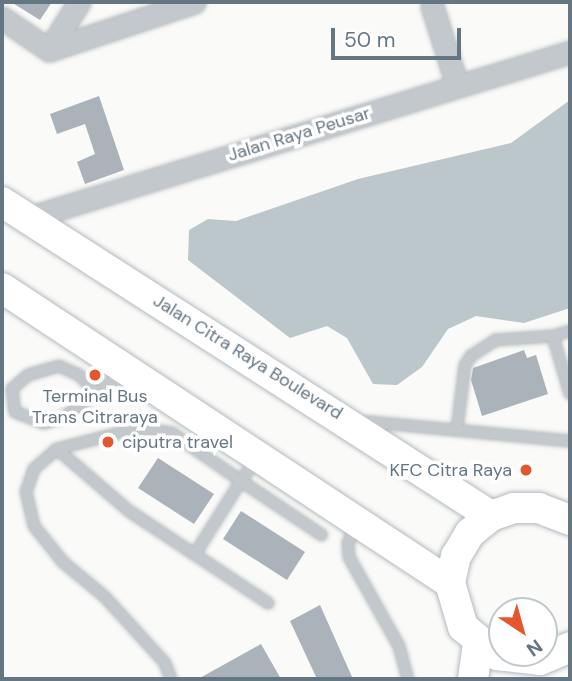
<!DOCTYPE html>
<style>
body{margin:0}
#map{position:relative;width:572px;height:681px;overflow:hidden;background:#fafaf8;font-family:"DM Sans",sans-serif}
div>[style]{position:absolute}
.water>*{inset:0;background:#bbc7cb}
.building>*{inset:0;background:#aab3b9}
.roads{filter:drop-shadow(0 0 2px #b3babf) drop-shadow(0 0 2px #b3babf)}
.lane>*{height:10px;margin:-5px;padding:0 5px;transform-origin:5px;border-radius:5px;background:#c3c8cc}
.street>*{height:21px;margin:-10.5px;padding:0 10.5px;transform-origin:10.5px;border-radius:10.5px;background:#c3c8cc}
.secondary>*{height:30px;margin:-15px;padding:0 15px;transform-origin:15px;border-radius:15px;background:#fff}
.dots>*{width:19px;height:19px;translate:-50% -50%;box-sizing:border-box;border:4px solid #fff;border-radius:50%}
span{translate:-50% -50%;white-space:nowrap;text-align:center;line-height:1.15;-webkit-text-stroke:7px #fff;paint-order:stroke}
.street-label{font-size:18px;color:#657683}
.poi-label{font-size:18px;color:#657683}
.left{translate:0 -50%;text-align:left}
.right{translate:-100% -50%;text-align:right}
.frame{position:absolute;inset:0;border:4px solid #657683;pointer-events:none}
.north{position:absolute;left:488px;top:597px;width:70px;height:70px;box-sizing:border-box;background:#fff;border:2px solid #c1c8cd;border-radius:50%;rotate:144deg;font-size:19px;font-weight:700;line-height:28px;text-align:center;color:#657683}
.north::after{content:'';display:block;margin:auto;width:24px;height:32px;background:#e4572e;clip-path:polygon(50% 0,100% 100%,50% 72%,0 100%)}
.scale{position:absolute;left:331px;top:28px;width:130px;height:32px;box-sizing:border-box;border:4px solid #657683;border-top:0;padding-left:9px;font-size:21px;line-height:24px;white-space:nowrap;color:#657683;-webkit-text-stroke:5px #fff;paint-order:stroke}
</style>
<div id="map">
<div class="water">
<div style="clip-path:polygon(570px 100px,570px 308px,524px 323px,476px 316px,448px 329px,422px 367px,397px 385px,373px 384px,347px 338px,327px 326px,290px 338px,188px 260px,189px 230px,208px 219px,236px 221px,358px 179px,511px 143px)"></div>
</div>
<div class="building">
<div style="clip-path:polygon(11px 2px,52px 2px,40px 20px)"></div>
<div style="clip-path:polygon(99px 96px,124px 170px,85px 184px,77px 162px,95px 154px,85px 124px,57px 134px,50px 114px)"></div>
<div style="clip-path:polygon(524px 350px,527px 358px,536px 355px,548px 394px,482px 416px,471px 380px,473px 368px)"></div>
<div style="clip-path:polygon(158px 458px,214px 494px,194px 524px,138px 488px)"></div>
<div style="clip-path:polygon(241px 511px,305px 552px,287px 580px,223px 539px)"></div>
<div style="clip-path:polygon(320px 605px,353px 679px,317px 679px,290px 621px)"></div>
<div style="clip-path:polygon(261px 644px,281px 679px,198px 679px)"></div>
</div>
<div class="roads">
<div class="lane">
<div style="left:570px;top:331px;width:18px;rotate:164deg"></div>
<div style="left:553px;top:336px;width:60px;rotate:73.7deg"></div>
<div style="left:96px;top:392px;width:24px;rotate:-135deg"></div>
<div style="left:79px;top:375px;width:22px;rotate:-156deg"></div>
<div style="left:59px;top:366px;width:32px;rotate:164deg"></div>
<div style="left:28px;top:375px;width:21px;rotate:139deg"></div>
<div style="left:12px;top:389px;width:23px;rotate:83deg"></div>
<div style="left:15px;top:412px;width:31px;rotate:21deg"></div>
<div style="left:44px;top:423px;width:21px;rotate:-17deg"></div>
<div style="left:64px;top:417px;width:74px;rotate:-36.3deg"></div>
<div style="left:359px;top:421px;width:212px;rotate:5.4deg"></div>
<div style="left:457px;top:429px;width:64px;rotate:-82.9deg"></div>
<div style="left:465px;top:365px;width:11px;rotate:-56deg"></div>
<div style="left:471px;top:356px;width:30px;rotate:-33deg"></div>
<div style="left:496px;top:340px;width:57px;rotate:-4deg"></div>
<div style="left:57px;top:449px;width:95px;rotate:40.7deg"></div>
<div style="left:129px;top:511px;width:167px;rotate:33.5deg"></div>
<div style="left:356px;top:525px;width:20px;rotate:114deg"></div>
<div style="left:348px;top:543px;width:14px;rotate:86deg"></div>
<div style="left:349px;top:557px;width:102px;rotate:60.7deg"></div>
<div style="left:399px;top:646px;width:34px;rotate:75deg"></div>
<div style="left:195px;top:554px;width:86px;rotate:-57.8deg"></div>
<div style="left:241px;top:481px;width:97px;rotate:33.7deg"></div>
<div style="left:171px;top:679px;width:17px;rotate:-111deg"></div>
<div style="left:165px;top:663px;width:89px;rotate:-132.3deg"></div>
<div style="left:105px;top:597px;width:55px;rotate:-140.2deg"></div>
<div style="left:63px;top:562px;width:46px;rotate:-128.9deg"></div>
<div style="left:34px;top:526px;width:35px;rotate:-103deg"></div>
<div style="left:26px;top:492px;width:24px;rotate:-71deg"></div>
<div style="left:34px;top:469px;width:30px;rotate:-41deg"></div>
<div style="left:57px;top:449px;width:84px;rotate:-14.5deg"></div>
<div style="left:138px;top:428px;width:34px;rotate:8deg"></div>
<div style="left:172px;top:433px;width:84px;rotate:34.8deg"></div>
<div style="left:241px;top:481px;width:28px;rotate:-55deg"></div>
</div>
<div class="street">
<div style="left:432px;top:6px;width:83px;rotate:72.4deg"></div>
<div style="left:2px;top:18px;width:57px;rotate:34.2deg"></div>
<div style="left:49px;top:50px;width:153px;rotate:-18.3deg"></div>
<div style="left:49px;top:50px;width:57px;rotate:-58deg"></div>
<div style="left:28px;top:218px;width:567px;rotate:-17.03deg"></div>
</div>
<div class="secondary">
<div style="left:2px;top:202px;width:581px;rotate:32.71deg"></div>
<div style="left:2px;top:288px;width:536px;rotate:33.36deg"></div>
<div style="left:570px;top:520px;width:33px;rotate:-159deg"></div>
<div style="left:539px;top:508px;width:25px;rotate:180deg"></div>
<div style="left:514px;top:508px;width:24px;rotate:161deg"></div>
<div style="left:491px;top:516px;width:27px;rotate:141deg"></div>
<div style="left:470px;top:533px;width:27px;rotate:121deg"></div>
<div style="left:456px;top:556px;width:28px;rotate:103deg"></div>
<div style="left:450px;top:583px;width:46px;rotate:73.5deg"></div>
<div style="left:463px;top:627px;width:44px;rotate:39.5deg"></div>
<div style="left:497px;top:655px;width:43px;rotate:6.6deg"></div>
<div style="left:540px;top:660px;width:33px;rotate:-23deg"></div>
<div style="left:473px;top:679px;width:35px;rotate:-82deg"></div>
</div>
</div>
<div class="dots">
<div style="left:95px;top:375px;background:#e4572e"></div>
<div style="left:108px;top:442px;background:#e4572e"></div>
<div style="left:526px;top:470px;background:#e4572e"></div>
</div>
<div class="street-label">
<span style="left:299px;top:134px;rotate:-17deg">Jalan Raya Peusar</span>
<span style="left:248px;top:357px;rotate:32deg">Jalan Citra Raya Boulevard</span>
</div>
<div class="poi-label">
<span style="left:95px;top:407px">Terminal Bus<br>Trans Citraraya</span>
<span class="left" style="left:122px;top:442px">ciputra travel</span>
<span class="right" style="left:512px;top:470px">KFC Citra Raya</span>
</div>
<div class="frame"></div>
<div class="north">N</div>
<div class="scale">50 m</div>
</div>
